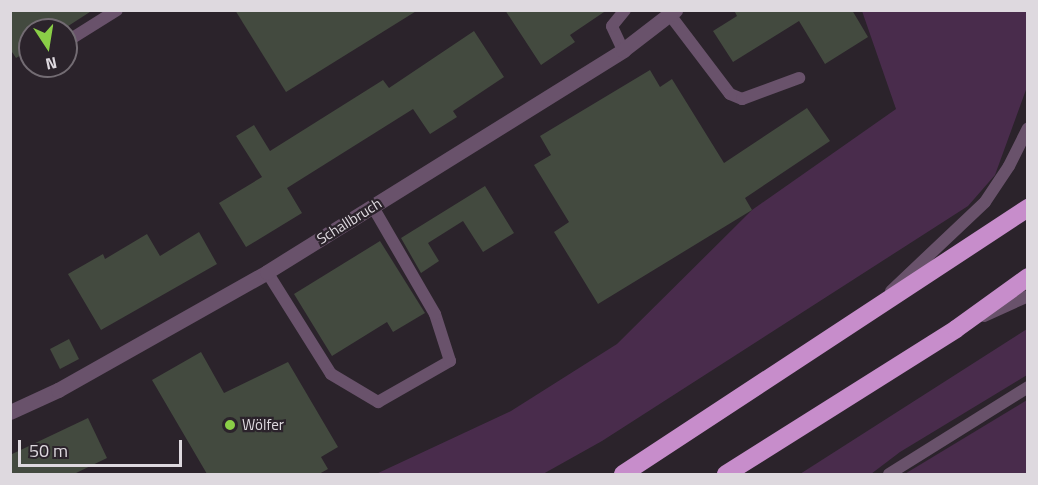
<!DOCTYPE html>
<meta charset="utf-8">
<style>
body{margin:0}
#map{position:relative;width:1038px;height:485px;overflow:hidden;background:#2b232b;font-family:"Titillium Web",sans-serif}
div>[style]{position:absolute}
.green>*{inset:0;background:#492c4c}
.building>*{inset:0;background:#434a3f}
.service>*{height:12px;margin:-6px;padding:0 6px;transform-origin:6px;border-radius:6px;background:#69526b}
.minor>*{height:15px;margin:-7.5px;padding:0 7.5px;transform-origin:7.5px;border-radius:7.5px;background:#69526b}
.motorway>*{height:18px;margin:-9px;padding:0 9px;transform-origin:9px;border-radius:9px;background:#c78dcb}
.dots>*{width:16px;height:16px;translate:-50% -50%;box-sizing:border-box;border:3px solid #2b232b;border-radius:50%}
span{translate:-50% -50%;white-space:nowrap;text-align:center;line-height:1.15;-webkit-text-stroke:4.5px #2b232b;paint-order:stroke}
.street-label{font-size:15px;color:#ded9df}
.poi-label{font-size:15px;color:#ded9df}
.left{translate:0 -50%;text-align:left}
.frame{position:absolute;inset:0;border:12px solid #ded9df;pointer-events:none}
.north{position:absolute;left:18px;top:18px;width:60px;height:60px;box-sizing:border-box;background:#2b232b;border:2px solid #736c73;border-radius:50%;rotate:168deg;font-size:16px;font-weight:700;line-height:24px;text-align:center;color:#ded9df}
.north::after{content:'';display:block;margin:auto;width:21px;height:27px;background:#8ace47;clip-path:polygon(50% 0,100% 100%,50% 72%,0 100%)}
.scale{position:absolute;left:18px;top:440px;width:164px;height:27px;box-sizing:border-box;border:3px solid #ded9df;border-top:0;padding-left:8px;font-size:18px;line-height:21px;white-space:nowrap;color:#ded9df;-webkit-text-stroke:4px #2b232b;paint-order:stroke}
</style>
<div id="map">
<div class="green">
<div style="clip-path:polygon(862px 11px,1027px 11px,1027px 87px,995px 175px,968px 206px,602px 441px,543px 474px,376px 474px,511px 411px,617px 344px,752px 210px,896px 109px)"></div>
<div style="clip-path:polygon(1027px 329px,1027px 375px,900px 452px,871px 474px,800px 474px)"></div>
<div style="clip-path:polygon(1027px 400px,1027px 474px,905px 474px,908px 472px)"></div>
</div>
<div class="building">
<div style="clip-path:polygon(10px 10px,93px 10px,62px 30px,30px 30px,30px 50px,16px 58px,10px 49px)"></div>
<div style="clip-path:polygon(235px 10px,418px 10px,286px 92px)"></div>
<div style="clip-path:polygon(505px 10px,607px 10px,570px 35px,575px 42px,541px 65px)"></div>
<div style="clip-path:polygon(734px 10px,852px 10px,868px 37px,825px 64px,799px 21px,733px 62px,713px 31px,737px 16px)"></div>
<div style="clip-path:polygon(474px 31px,504px 77px,453px 111px,457px 117px,430px 134px,413px 109px,287px 188px,302px 213px,246px 247px,219px 203px,262px 177px,236px 136px,254px 125px,270px 151px,383px 80px,389px 88px)"></div>
<div style="clip-path:polygon(650px 70px,660px 87px,672px 79px,724px 163px,807px 108px,830px 141px,745px 198px,752px 210px,598px 304px,554px 232px,569px 222px,534px 165px,551px 155px,540px 136px)"></div>
<div style="clip-path:polygon(485px 186px,514px 233px,483px 252px,463px 221px,428px 243px,439px 261px,421px 273px,401px 238px)"></div>
<div style="clip-path:polygon(199px 232px,217px 264px,101px 330px,68px 274px,103px 254px,105px 259px,147px 234px,160px 256px)"></div>
<div style="clip-path:polygon(380px 241px,425px 313px,393px 332px,387px 322px,332px 356px,294px 294px)"></div>
<div style="clip-path:polygon(69px 339px,79px 359px,60px 369px,50px 349px)"></div>
<div style="clip-path:polygon(201px 352px,224px 393px,288px 362px,338px 447px,321px 457px,328px 469px,319px 474px,207px 474px,152px 380px)"></div>
<div style="clip-path:polygon(88px 418px,107px 458px,74px 474px,10px 474px,10px 455px)"></div>
</div>
<div class="service">
<div style="left:670px;top:15px;width:99px;rotate:52.8deg"></div>
<div style="left:730px;top:94px;width:13px;rotate:23deg"></div>
<div style="left:742px;top:99px;width:61px;rotate:-20.2deg"></div>
<div style="left:66px;top:42px;width:60px;rotate:-32.1deg"></div>
<div style="left:623px;top:50px;width:26px;rotate:-115deg"></div>
<div style="left:612px;top:26px;width:21px;rotate:-51deg"></div>
<div style="left:267px;top:272px;width:120px;rotate:57.9deg"></div>
<div style="left:331px;top:374px;width:55px;rotate:30.8deg"></div>
<div style="left:378px;top:402px;width:83px;rotate:-29.7deg"></div>
<div style="left:450px;top:361px;width:49px;rotate:-107.7deg"></div>
<div style="left:435px;top:314px;width:124px;rotate:-120.1deg"></div>
<div style="left:891px;top:291px;width:129px;rotate:-43.4deg"></div>
<div style="left:985px;top:202px;width:43px;rotate:-56.3deg"></div>
<div style="left:1009px;top:166px;width:42px;rotate:-63.4deg"></div>
<div style="left:984px;top:316px;width:48px;rotate:-24.4deg"></div>
<div style="left:889px;top:474px;width:164px;rotate:-32deg"></div>
</div>
<div class="minor">
<div style="left:10px;top:412px;width:53px;rotate:-24.6deg"></div>
<div style="left:58px;top:390px;width:240px;rotate:-29.4deg"></div>
<div style="left:267px;top:272px;width:420px;rotate:-31.9deg"></div>
<div style="left:623px;top:50px;width:66px;rotate:-37.6deg"></div>
</div>
<div class="motorway">
<div style="left:623px;top:474px;width:485px;rotate:-33.3deg"></div>
<div style="left:726px;top:474px;width:272px;rotate:-32.2deg"></div>
<div style="left:956px;top:329px;width:89px;rotate:-35.8deg"></div>
</div>
<div class="dots">
<div style="left:230px;top:425px;background:#8ace47"></div>
</div>
<div class="street-label">
<span style="left:349px;top:221px;rotate:-32deg">Schallbruch</span>
</div>
<div class="poi-label">
<span class="left" style="left:242px;top:425px">Wölfer</span>
</div>
<div class="frame"></div>
<div class="north">N</div>
<div class="scale">50 m</div>
</div>
